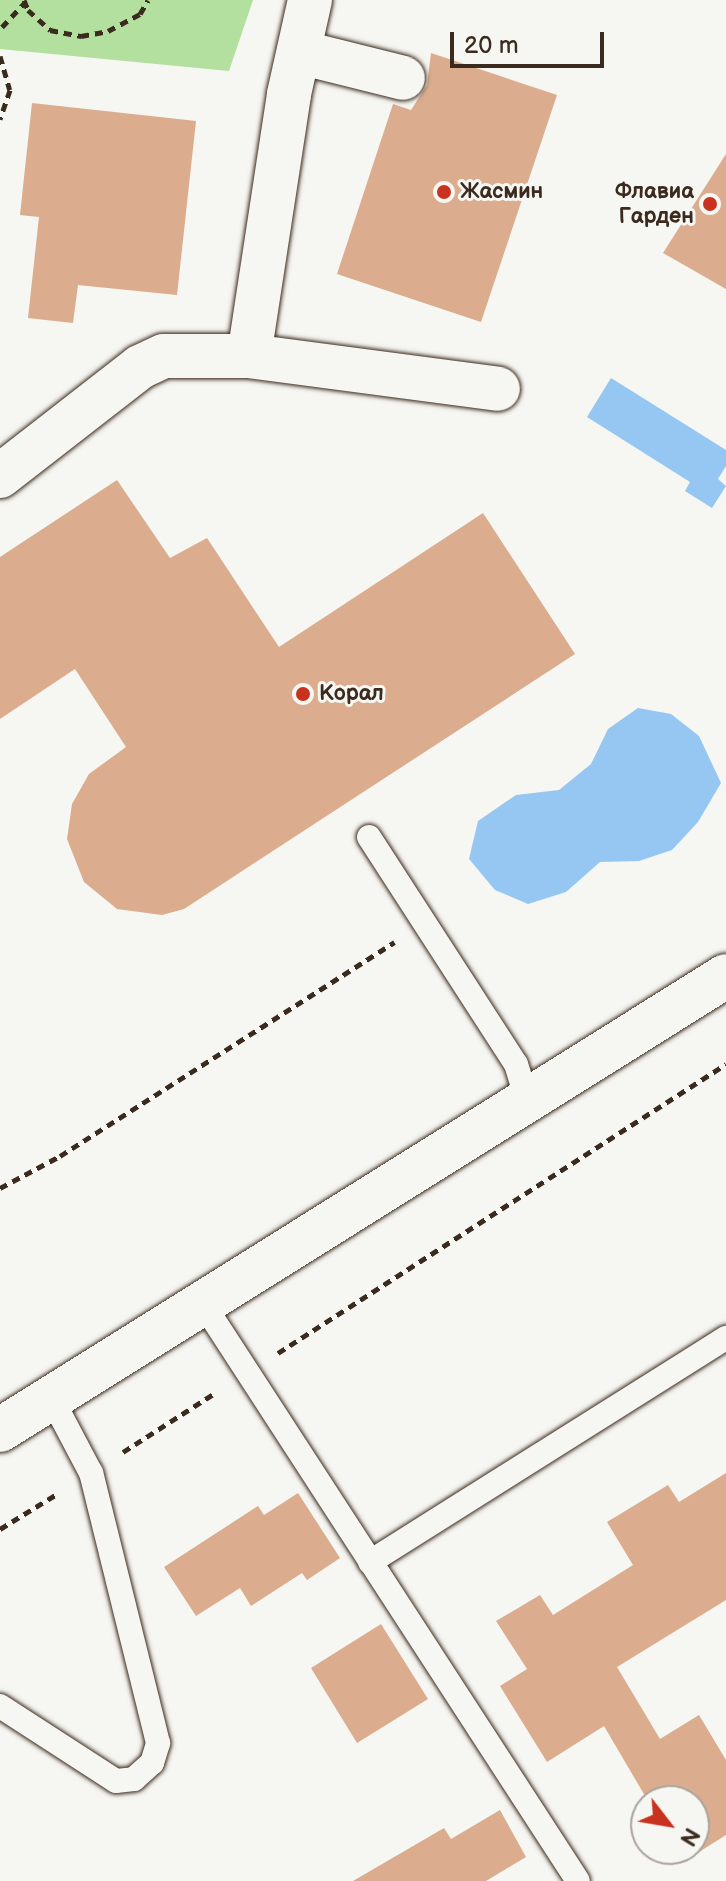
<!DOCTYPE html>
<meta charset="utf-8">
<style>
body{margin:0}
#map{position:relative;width:726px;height:1881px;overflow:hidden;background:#f6f6f2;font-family:"Balsamiq Sans",sans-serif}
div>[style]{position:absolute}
.green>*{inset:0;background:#b3e09f}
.water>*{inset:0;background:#95c7f2}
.building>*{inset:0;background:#dbac8d}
.path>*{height:5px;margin-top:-2.5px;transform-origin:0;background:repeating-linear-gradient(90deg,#3b2a1e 0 8px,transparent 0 14px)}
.roads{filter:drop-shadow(0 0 2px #3b2a1e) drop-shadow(0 0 2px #3b2a1e)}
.service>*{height:24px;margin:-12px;padding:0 12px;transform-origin:12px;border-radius:12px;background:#f6f6f2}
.minor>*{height:44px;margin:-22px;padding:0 22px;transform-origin:22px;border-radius:22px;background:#f6f6f2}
.dots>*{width:22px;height:22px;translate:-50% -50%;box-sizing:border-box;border:4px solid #f6f6f2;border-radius:50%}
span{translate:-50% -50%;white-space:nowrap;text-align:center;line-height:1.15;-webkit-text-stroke:6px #f6f6f2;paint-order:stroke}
.poi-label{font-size:22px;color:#3b2a1e;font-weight:700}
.right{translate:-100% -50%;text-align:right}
.left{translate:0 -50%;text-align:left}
.north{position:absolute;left:630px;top:1785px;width:80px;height:80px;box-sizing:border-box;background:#f6f6f2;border:2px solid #aba49d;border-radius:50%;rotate:121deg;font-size:22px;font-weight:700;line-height:32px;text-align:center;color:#3b2a1e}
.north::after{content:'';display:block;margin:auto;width:28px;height:36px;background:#c8321e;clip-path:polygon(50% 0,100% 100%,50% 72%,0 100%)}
.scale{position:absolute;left:450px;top:32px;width:154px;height:36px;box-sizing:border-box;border:4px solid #3b2a1e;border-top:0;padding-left:10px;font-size:24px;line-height:28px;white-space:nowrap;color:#3b2a1e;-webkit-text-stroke:6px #f6f6f2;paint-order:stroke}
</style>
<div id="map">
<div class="green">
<div style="clip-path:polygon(0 0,253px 0,229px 71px,0 49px)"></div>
</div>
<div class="water">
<div style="clip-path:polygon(611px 378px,726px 450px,726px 466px,718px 479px,726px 486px,712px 508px,685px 491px,690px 482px,587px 417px)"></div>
<div style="clip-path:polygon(638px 708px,671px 714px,699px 736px,721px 783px,698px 822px,672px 850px,639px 861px,600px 862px,566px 892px,528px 904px,495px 890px,469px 859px,478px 821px,516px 795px,559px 790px,591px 764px,608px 729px)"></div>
</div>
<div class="building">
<div style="clip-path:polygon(431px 53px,557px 95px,481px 322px,337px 274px,393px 104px,411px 110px,427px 85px)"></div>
<div style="clip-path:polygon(32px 103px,196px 121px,177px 295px,78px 285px,73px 323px,28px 318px,39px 217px,20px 215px)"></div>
<div style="clip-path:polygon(726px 154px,726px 289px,663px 253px)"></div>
<div style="clip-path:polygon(117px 480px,170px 558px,207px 538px,279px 647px,483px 513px,575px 654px,184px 909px,162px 915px,117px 909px,84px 882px,67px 839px,72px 804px,89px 774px,126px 747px,75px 669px,0 719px,0 557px)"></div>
<div style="clip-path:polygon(726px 1473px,726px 1600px,617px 1667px,660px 1739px,699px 1715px,726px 1760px,726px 1835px,691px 1857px,686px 1849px,694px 1849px,694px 1801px,648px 1801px,604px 1726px,547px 1762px,500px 1686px,527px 1669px,496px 1621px,540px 1595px,553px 1615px,633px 1565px,607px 1522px,668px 1485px,679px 1502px)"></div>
<div style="clip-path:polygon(298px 1493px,340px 1558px,307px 1580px,302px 1573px,251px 1606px,240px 1588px,196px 1616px,164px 1567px,258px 1506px,264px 1515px)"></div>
<div style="clip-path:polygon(381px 1624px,428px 1699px,357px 1743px,311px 1668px)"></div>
<div style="clip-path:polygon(500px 1810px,526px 1857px,486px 1881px,353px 1881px,444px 1828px,451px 1839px)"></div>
</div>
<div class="path">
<div style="left:24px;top:0;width:11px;rotate:68deg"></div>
<div style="left:28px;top:10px;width:30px;rotate:42deg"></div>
<div style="left:50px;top:30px;width:32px;rotate:11deg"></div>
<div style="left:81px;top:36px;width:27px;rotate:-10deg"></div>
<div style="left:108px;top:31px;width:36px;rotate:-28deg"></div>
<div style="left:140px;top:14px;width:16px;rotate:-60deg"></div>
<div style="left:2px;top:27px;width:34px;rotate:-47deg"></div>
<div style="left:0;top:56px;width:35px;rotate:74deg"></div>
<div style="left:10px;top:90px;width:31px;rotate:109deg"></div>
<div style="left:0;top:1188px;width:68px;rotate:-28.1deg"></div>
<div style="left:60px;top:1156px;width:397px;rotate:-32.6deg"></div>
<div style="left:278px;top:1353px;width:533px;rotate:-32.83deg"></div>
<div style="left:123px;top:1452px;width:109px;rotate:-32.7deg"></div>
<div style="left:0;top:1529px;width:67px;rotate:-31.6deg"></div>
</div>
<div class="roads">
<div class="service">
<div style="left:369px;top:837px;width:270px;rotate:57.1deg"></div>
<div style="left:516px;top:1064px;width:34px;rotate:73deg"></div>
<div style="left:202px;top:1302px;width:690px;rotate:57deg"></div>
<div style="left:370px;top:1562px;width:421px;rotate:-32.2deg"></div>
<div style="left:0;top:1706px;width:138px;rotate:32.9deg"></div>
<div style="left:116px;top:1781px;width:18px;rotate:-6deg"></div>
<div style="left:134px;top:1779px;width:24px;rotate:-42deg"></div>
<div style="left:152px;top:1763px;width:21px;rotate:-73deg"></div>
<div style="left:158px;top:1743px;width:278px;rotate:-103.9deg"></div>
<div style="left:91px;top:1473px;width:86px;rotate:-117.8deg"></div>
</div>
<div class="minor">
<div style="left:299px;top:52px;width:107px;rotate:14deg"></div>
<div style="left:249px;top:356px;width:265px;rotate:-81.3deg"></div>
<div style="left:289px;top:94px;width:96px;rotate:-77.4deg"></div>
<div style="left:0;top:476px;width:177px;rotate:-37.9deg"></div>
<div style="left:140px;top:367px;width:26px;rotate:-25deg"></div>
<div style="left:164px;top:356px;width:85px"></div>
<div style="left:249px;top:356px;width:251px;rotate:7.5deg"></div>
<div style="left:0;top:1430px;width:856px;rotate:-32.02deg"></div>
</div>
</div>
<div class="dots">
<div style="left:444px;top:192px;background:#c8321e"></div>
<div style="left:710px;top:204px;background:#c8321e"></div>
<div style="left:303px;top:694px;background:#c8321e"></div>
</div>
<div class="poi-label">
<span class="right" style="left:694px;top:204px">Флавиа<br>Гарден</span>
<span class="left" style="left:460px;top:192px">Жасмин</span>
<span class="left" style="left:319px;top:694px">Корал</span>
</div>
<div class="north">N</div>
<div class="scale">20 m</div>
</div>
